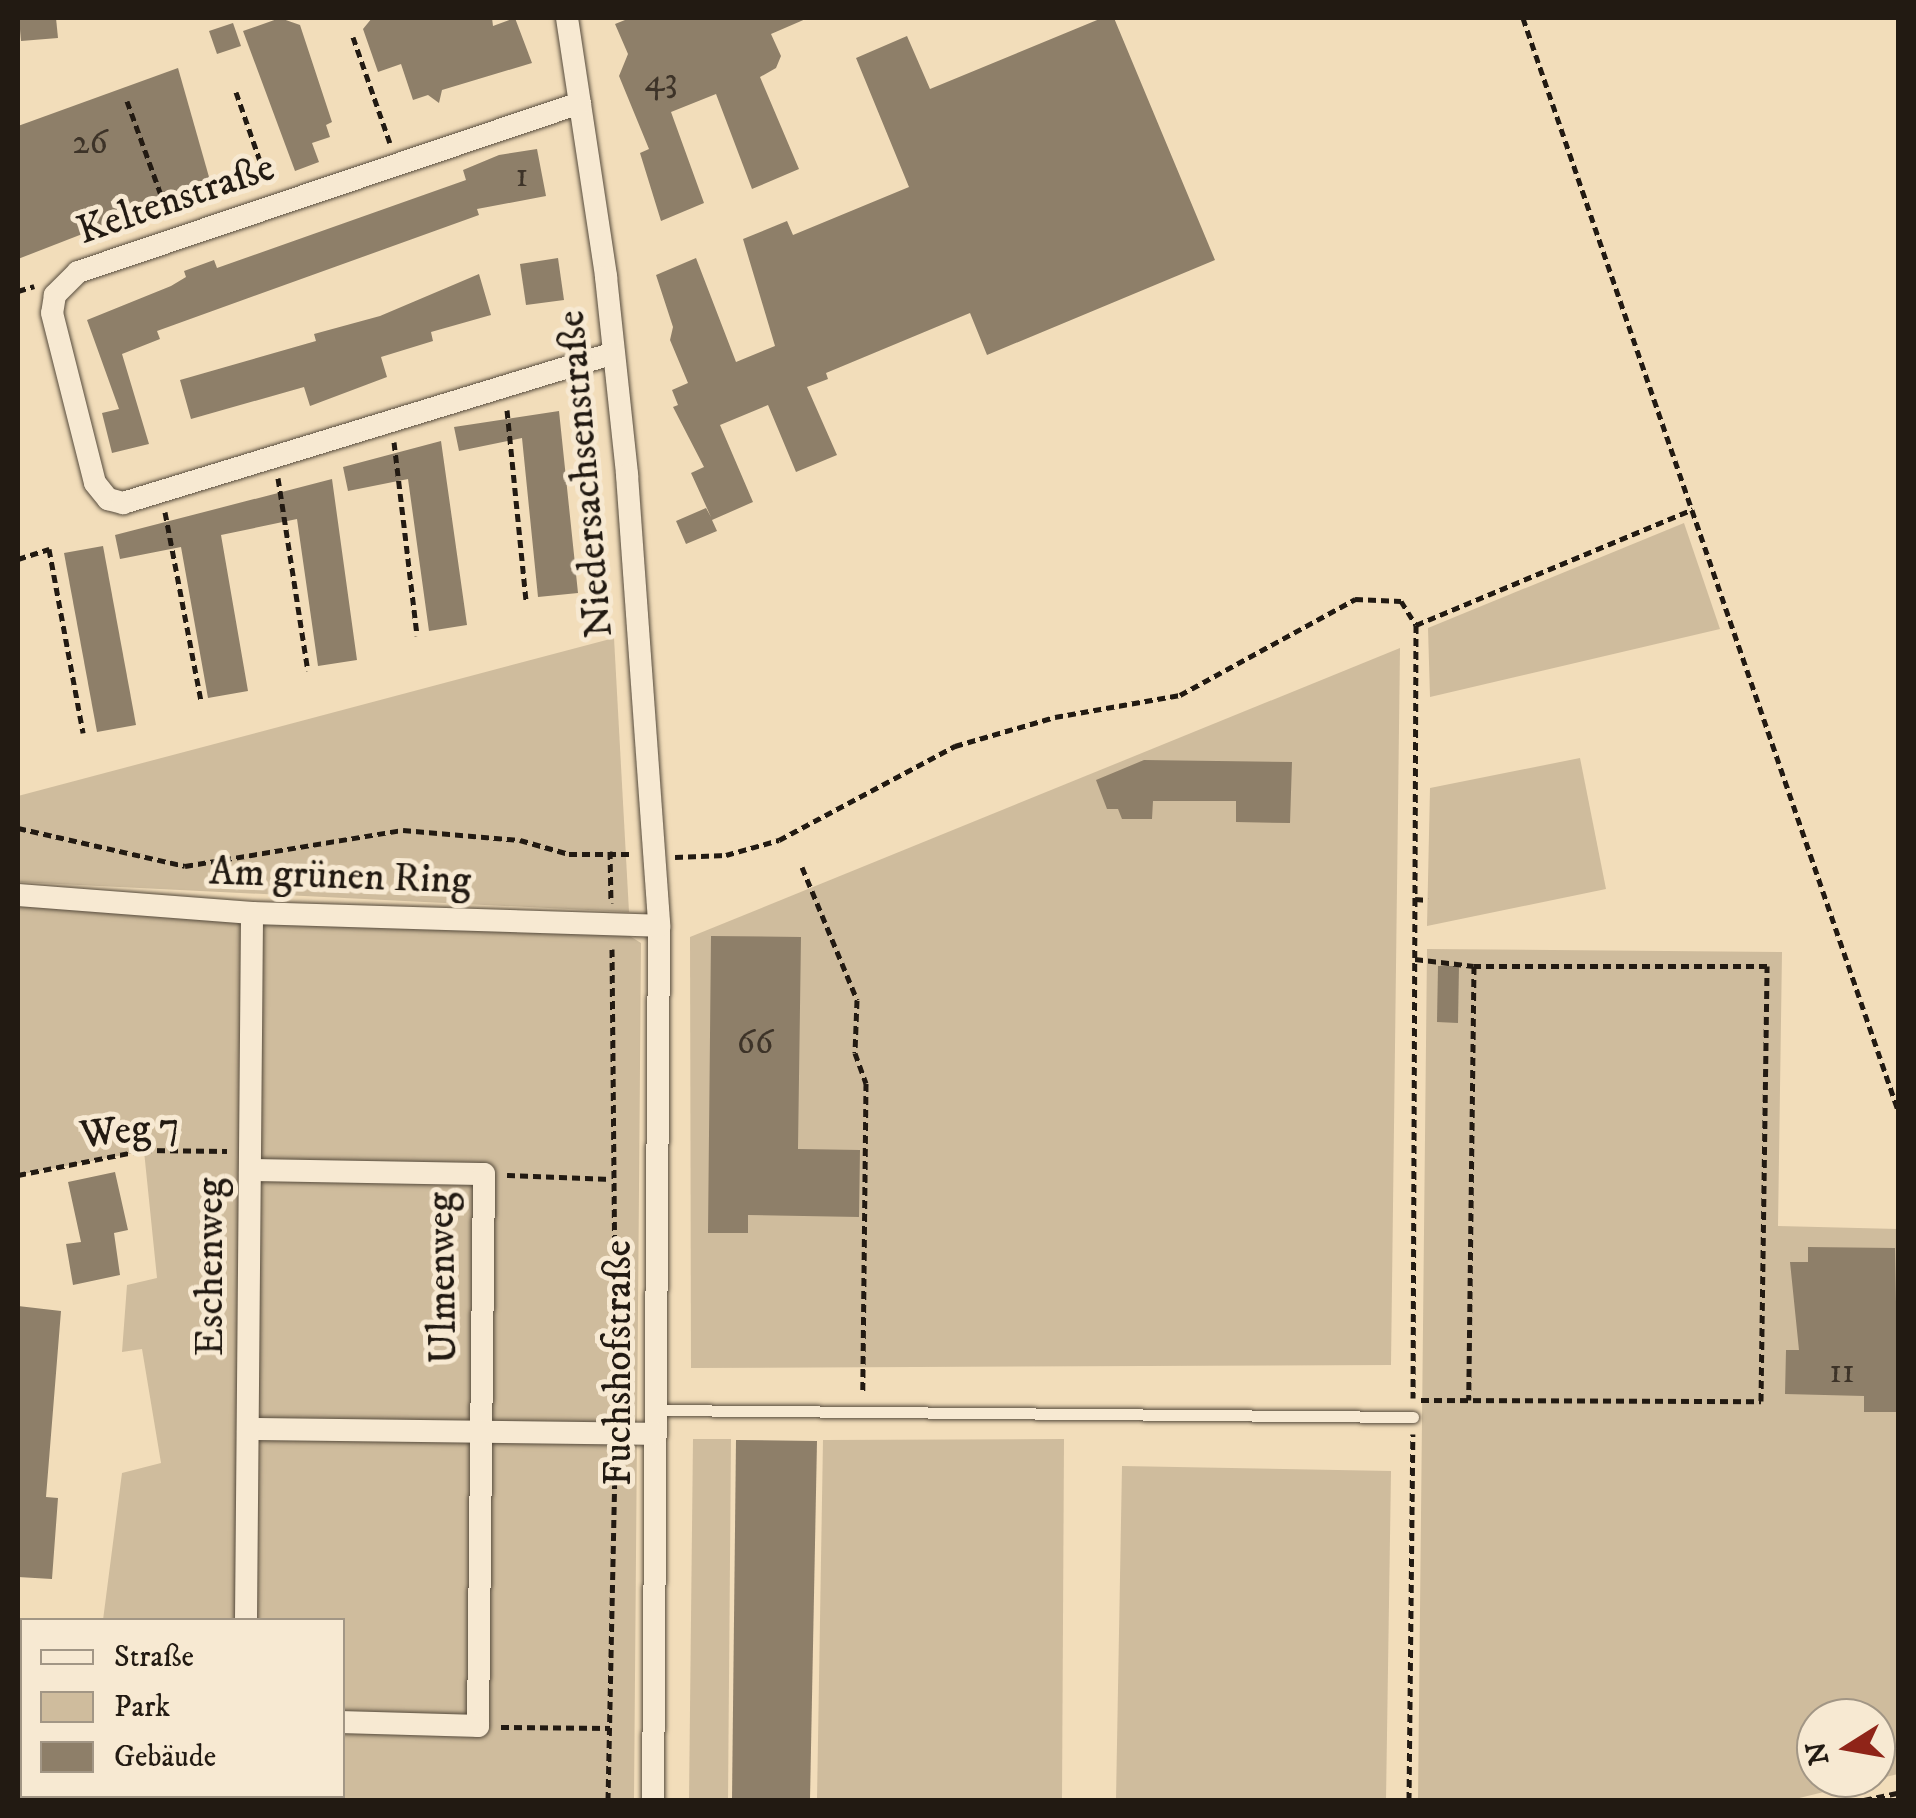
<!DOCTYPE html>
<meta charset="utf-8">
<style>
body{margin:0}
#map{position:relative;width:1916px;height:1818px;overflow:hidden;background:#f2ddba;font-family:"IM FELL DW Pica",serif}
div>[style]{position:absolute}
.green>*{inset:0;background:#cfbc9d}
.building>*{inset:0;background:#8e7f69}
.path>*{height:5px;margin-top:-2.5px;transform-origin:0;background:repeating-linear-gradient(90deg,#221a12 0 8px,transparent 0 13px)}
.roads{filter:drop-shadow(0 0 2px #564b3c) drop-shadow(0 0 2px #564b3c)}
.service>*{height:11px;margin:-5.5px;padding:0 5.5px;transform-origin:5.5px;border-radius:5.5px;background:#f7e9d2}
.minor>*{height:22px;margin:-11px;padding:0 11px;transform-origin:11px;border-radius:11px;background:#f7e9d2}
span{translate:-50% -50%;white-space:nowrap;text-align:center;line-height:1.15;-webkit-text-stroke:10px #f7e9d2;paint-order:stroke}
.number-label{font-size:35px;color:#3d3328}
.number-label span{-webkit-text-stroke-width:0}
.street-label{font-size:40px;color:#221a12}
.frame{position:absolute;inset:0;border:20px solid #221a12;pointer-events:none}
.legend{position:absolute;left:20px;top:1618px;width:325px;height:180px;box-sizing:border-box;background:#f7e9d2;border:2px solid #a29685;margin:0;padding:12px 18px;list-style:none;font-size:30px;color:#221a12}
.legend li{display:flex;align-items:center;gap:20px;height:50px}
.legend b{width:50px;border:2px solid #a29685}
.north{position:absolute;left:1796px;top:1698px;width:100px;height:100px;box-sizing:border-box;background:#f7e9d2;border:2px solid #a29685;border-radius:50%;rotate:259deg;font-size:28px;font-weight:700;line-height:40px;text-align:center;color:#221a12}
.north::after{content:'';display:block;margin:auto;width:35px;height:45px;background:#8f2418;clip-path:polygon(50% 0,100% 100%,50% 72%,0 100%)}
</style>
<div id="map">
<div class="green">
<div style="clip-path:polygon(1684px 523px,1720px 629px,1430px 697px,1428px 628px)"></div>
<div style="clip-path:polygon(614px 638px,629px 912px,18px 882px,18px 796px)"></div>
<div style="clip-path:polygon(1400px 648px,1391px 1365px,691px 1368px,690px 937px)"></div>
<div style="clip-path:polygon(1580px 758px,1606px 889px,1427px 926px,1430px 788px)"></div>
<div style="clip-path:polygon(18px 895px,612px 925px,641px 943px,634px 1800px,100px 1800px,99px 1796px,342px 1796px,342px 1620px,103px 1620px,122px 1473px,161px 1463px,142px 1349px,122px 1352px,127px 1285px,157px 1278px,144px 1151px,18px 1175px)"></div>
<div style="clip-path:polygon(evenodd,1427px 949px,1782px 952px,1778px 1226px,1898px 1229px,1898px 1774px,1791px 1800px,1418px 1800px,1427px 949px,1816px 1718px,1876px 1718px,1876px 1778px,1816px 1778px,1816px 1718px)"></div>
<div style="clip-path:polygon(693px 1439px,731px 1439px,728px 1800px,689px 1800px)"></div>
<div style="clip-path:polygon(1064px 1439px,1062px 1800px,817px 1800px,823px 1440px)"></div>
<div style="clip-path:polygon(1122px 1466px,1391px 1471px,1386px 1800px,1116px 1800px)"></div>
</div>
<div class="building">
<div style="clip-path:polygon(19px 18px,56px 18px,58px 38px,21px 41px)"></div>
<div style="clip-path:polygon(280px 18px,300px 25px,332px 122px,326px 125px,330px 137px,312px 143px,319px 162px,295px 171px,243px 31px)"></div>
<div style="clip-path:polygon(372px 18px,492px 18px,493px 26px,515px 18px,532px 63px,442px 90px,439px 103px,428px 95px,413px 100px,401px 64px,378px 72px,363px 29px)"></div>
<div style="clip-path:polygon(630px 18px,808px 18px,771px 34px,781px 56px,776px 68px,760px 77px,799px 169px,752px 189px,716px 94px,671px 112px,704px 203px,661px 221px,640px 153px,649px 149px,619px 76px,628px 54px,615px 24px)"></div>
<div style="clip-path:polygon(1102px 18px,1114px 18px,1215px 260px,987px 355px,970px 313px,826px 373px,828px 379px,807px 387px,837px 455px,796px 472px,768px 405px,720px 425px,753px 502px,712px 520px,717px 531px,686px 544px,676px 521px,706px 508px,711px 517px,691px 473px,704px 467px,673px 407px,678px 405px,672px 390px,688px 383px,670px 340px,673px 327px,656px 275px,696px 258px,736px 362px,775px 346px,743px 239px,787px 221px,793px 235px,909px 187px,856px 58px,907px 36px,930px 89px)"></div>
<div style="clip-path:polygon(233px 23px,241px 46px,217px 54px,209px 31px)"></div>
<div style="clip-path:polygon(178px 68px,211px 184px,18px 259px,18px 126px)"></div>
<div style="clip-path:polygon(537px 149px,546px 196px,477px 209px,479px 215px,157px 331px,160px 339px,122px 354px,149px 444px,112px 453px,102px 413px,119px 409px,87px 320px,171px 286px,186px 277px,184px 271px,214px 260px,217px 268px,466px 180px,463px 170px,499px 155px)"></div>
<div style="clip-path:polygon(558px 258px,564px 300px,526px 305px,520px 264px)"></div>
<div style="clip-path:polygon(479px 274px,491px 315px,431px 332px,433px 341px,381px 357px,387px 377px,310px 406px,304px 387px,191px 419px,180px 380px,316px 341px,314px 334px,380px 316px)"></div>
<div style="clip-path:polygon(559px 411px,578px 593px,538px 597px,522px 438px,459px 451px,454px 427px)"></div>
<div style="clip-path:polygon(441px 441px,467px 625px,429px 631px,408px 479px,348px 491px,343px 467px)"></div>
<div style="clip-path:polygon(332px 479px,357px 660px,318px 666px,297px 519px,221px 535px,248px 691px,208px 698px,181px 547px,120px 559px,115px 535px)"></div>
<div style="clip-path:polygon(103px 546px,136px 725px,97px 732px,64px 553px)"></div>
<div style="clip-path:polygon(1144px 760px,1292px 762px,1290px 823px,1236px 822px,1236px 801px,1153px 801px,1152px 819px,1122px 819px,1118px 809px,1107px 809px,1096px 780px)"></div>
<div style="clip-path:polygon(711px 936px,801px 937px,798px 1149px,860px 1150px,859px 1217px,748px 1215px,748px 1233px,708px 1233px)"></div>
<div style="clip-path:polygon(1438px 966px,1459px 966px,1458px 1023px,1437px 1022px)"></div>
<div style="clip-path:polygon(115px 1172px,128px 1230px,114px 1233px,120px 1275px,73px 1285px,66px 1244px,81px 1242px,68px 1182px)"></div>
<div style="clip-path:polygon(1808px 1247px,1895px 1248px,1898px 1412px,1864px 1412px,1864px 1396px,1785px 1394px,1786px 1350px,1799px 1350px,1790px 1262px,1808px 1262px)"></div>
<div style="clip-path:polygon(18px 1306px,61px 1311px,46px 1497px,58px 1498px,52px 1579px,18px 1577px)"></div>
<div style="clip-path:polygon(736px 1440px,817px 1441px,810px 1800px,732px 1800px)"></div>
</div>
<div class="path">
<div style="left:1523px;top:18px;width:1155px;rotate:71.05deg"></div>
<div style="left:353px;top:37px;width:112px;rotate:70.8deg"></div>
<div style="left:236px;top:92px;width:97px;rotate:70.8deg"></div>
<div style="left:127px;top:101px;width:123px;rotate:70.1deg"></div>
<div style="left:18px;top:291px;width:17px;rotate:-17deg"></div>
<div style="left:507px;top:410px;width:192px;rotate:84.3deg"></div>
<div style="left:394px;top:442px;width:195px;rotate:83.2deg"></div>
<div style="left:278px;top:478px;width:195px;rotate:81.2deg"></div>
<div style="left:165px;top:512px;width:191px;rotate:79.2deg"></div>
<div style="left:18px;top:559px;width:33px;rotate:-18deg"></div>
<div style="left:49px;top:549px;width:187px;rotate:79.5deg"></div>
<div style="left:1416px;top:625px;width:300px;rotate:-22.7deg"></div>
<div style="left:18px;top:828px;width:171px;rotate:12.8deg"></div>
<div style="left:185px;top:866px;width:221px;rotate:-9.4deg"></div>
<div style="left:403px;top:830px;width:117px;rotate:4.9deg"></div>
<div style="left:520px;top:840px;width:51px;rotate:15.9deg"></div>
<div style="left:569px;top:854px;width:60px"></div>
<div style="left:610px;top:851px;width:52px;rotate:88.9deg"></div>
<div style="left:675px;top:857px;width:51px;rotate:-2.2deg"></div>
<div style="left:726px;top:855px;width:55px;rotate:-15.8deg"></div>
<div style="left:779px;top:840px;width:200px;rotate:-28.1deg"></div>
<div style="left:955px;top:746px;width:104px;rotate:-16.2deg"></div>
<div style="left:1055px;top:717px;width:127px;rotate:-10deg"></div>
<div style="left:1180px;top:695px;width:200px;rotate:-28.7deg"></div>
<div style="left:1355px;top:599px;width:46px;rotate:2.5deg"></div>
<div style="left:1401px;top:601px;width:28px;rotate:58deg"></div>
<div style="left:1416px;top:625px;width:773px;rotate:90.22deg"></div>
<div style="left:218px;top:865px;width:22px;rotate:87deg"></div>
<div style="left:802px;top:867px;width:144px;rotate:67.5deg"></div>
<div style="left:857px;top:1000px;width:53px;rotate:92.2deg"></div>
<div style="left:855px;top:1053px;width:32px;rotate:70deg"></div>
<div style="left:866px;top:1083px;width:310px;rotate:90.6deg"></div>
<div style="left:1415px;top:899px;width:13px;rotate:4deg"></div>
<div style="left:612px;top:949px;width:464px;rotate:89.5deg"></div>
<div style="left:1415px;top:959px;width:59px;rotate:6.8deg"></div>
<div style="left:18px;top:1175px;width:128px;rotate:-11.2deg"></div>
<div style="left:144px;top:1150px;width:83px;rotate:0.7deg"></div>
<div style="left:507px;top:1175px;width:104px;rotate:2.2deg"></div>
<div style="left:1421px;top:1400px;width:340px;rotate:0.2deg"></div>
<div style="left:1761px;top:1401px;width:435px;rotate:-89.2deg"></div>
<div style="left:1767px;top:966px;width:293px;rotate:180deg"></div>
<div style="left:1474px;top:966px;width:434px;rotate:90.7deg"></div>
<div style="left:501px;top:1727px;width:109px;rotate:0.5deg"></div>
<div style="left:608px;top:1800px;width:341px;rotate:-88.8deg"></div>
<div style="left:1409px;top:1800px;width:366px;rotate:-89.4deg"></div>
<div style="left:1864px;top:1800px;width:35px;rotate:-12deg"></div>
</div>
<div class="roads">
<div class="service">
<div style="left:656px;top:1410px;width:757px;rotate:0.53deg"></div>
</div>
<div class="minor">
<div style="left:567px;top:18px;width:262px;rotate:81.4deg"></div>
<div style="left:606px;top:277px;width:199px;rotate:83.9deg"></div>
<div style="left:627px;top:475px;width:452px;rotate:85.9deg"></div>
<div style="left:659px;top:926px;width:874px;rotate:90.39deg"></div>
<div style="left:580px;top:103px;width:530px;rotate:161.39deg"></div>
<div style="left:78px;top:272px;width:33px;rotate:135deg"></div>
<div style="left:55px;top:295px;width:18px;rotate:99deg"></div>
<div style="left:52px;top:313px;width:175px;rotate:75.8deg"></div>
<div style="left:95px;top:483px;width:21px;rotate:51deg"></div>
<div style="left:108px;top:499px;width:16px;rotate:15deg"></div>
<div style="left:123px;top:503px;width:513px;rotate:-16.99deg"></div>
<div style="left:18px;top:895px;width:235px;rotate:4.4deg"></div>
<div style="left:252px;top:913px;width:407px;rotate:1.8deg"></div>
<div style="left:250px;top:1170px;width:234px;rotate:1deg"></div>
<div style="left:484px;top:1174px;width:552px;rotate:90.62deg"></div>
<div style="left:478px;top:1726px;width:136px;rotate:-178.3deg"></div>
<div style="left:248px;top:1429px;width:407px;rotate:0.7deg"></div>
<div style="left:246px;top:1620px;width:707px;rotate:-89.51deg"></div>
<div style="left:244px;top:1800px;width:4px;rotate:-90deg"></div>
</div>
</div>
<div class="number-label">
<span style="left:661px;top:81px">43</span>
<span style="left:90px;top:143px">26</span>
<span style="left:522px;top:176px">1</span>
<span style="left:755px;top:1043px">66</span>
<span style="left:1842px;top:1372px">11</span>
</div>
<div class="street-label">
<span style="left:176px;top:200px;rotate:-19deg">Keltenstraße</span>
<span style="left:586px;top:474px;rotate:-95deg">Niedersachsenstraße</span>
<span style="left:340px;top:877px;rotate:2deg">Am grünen Ring</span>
<span style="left:130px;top:1131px;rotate:-6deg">Weg 7</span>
<span style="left:211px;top:1267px;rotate:-90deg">Eschenweg</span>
<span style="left:443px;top:1278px;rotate:-91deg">Ulmenweg</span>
<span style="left:619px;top:1363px;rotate:-90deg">Fuchshofstraße</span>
</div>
<div class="frame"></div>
<ul class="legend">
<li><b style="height:12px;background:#f7e9d2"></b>Straße</li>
<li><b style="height:28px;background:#cfbc9d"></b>Park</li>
<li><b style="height:28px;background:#8e7f69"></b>Gebäude</li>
</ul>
<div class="north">N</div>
</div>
